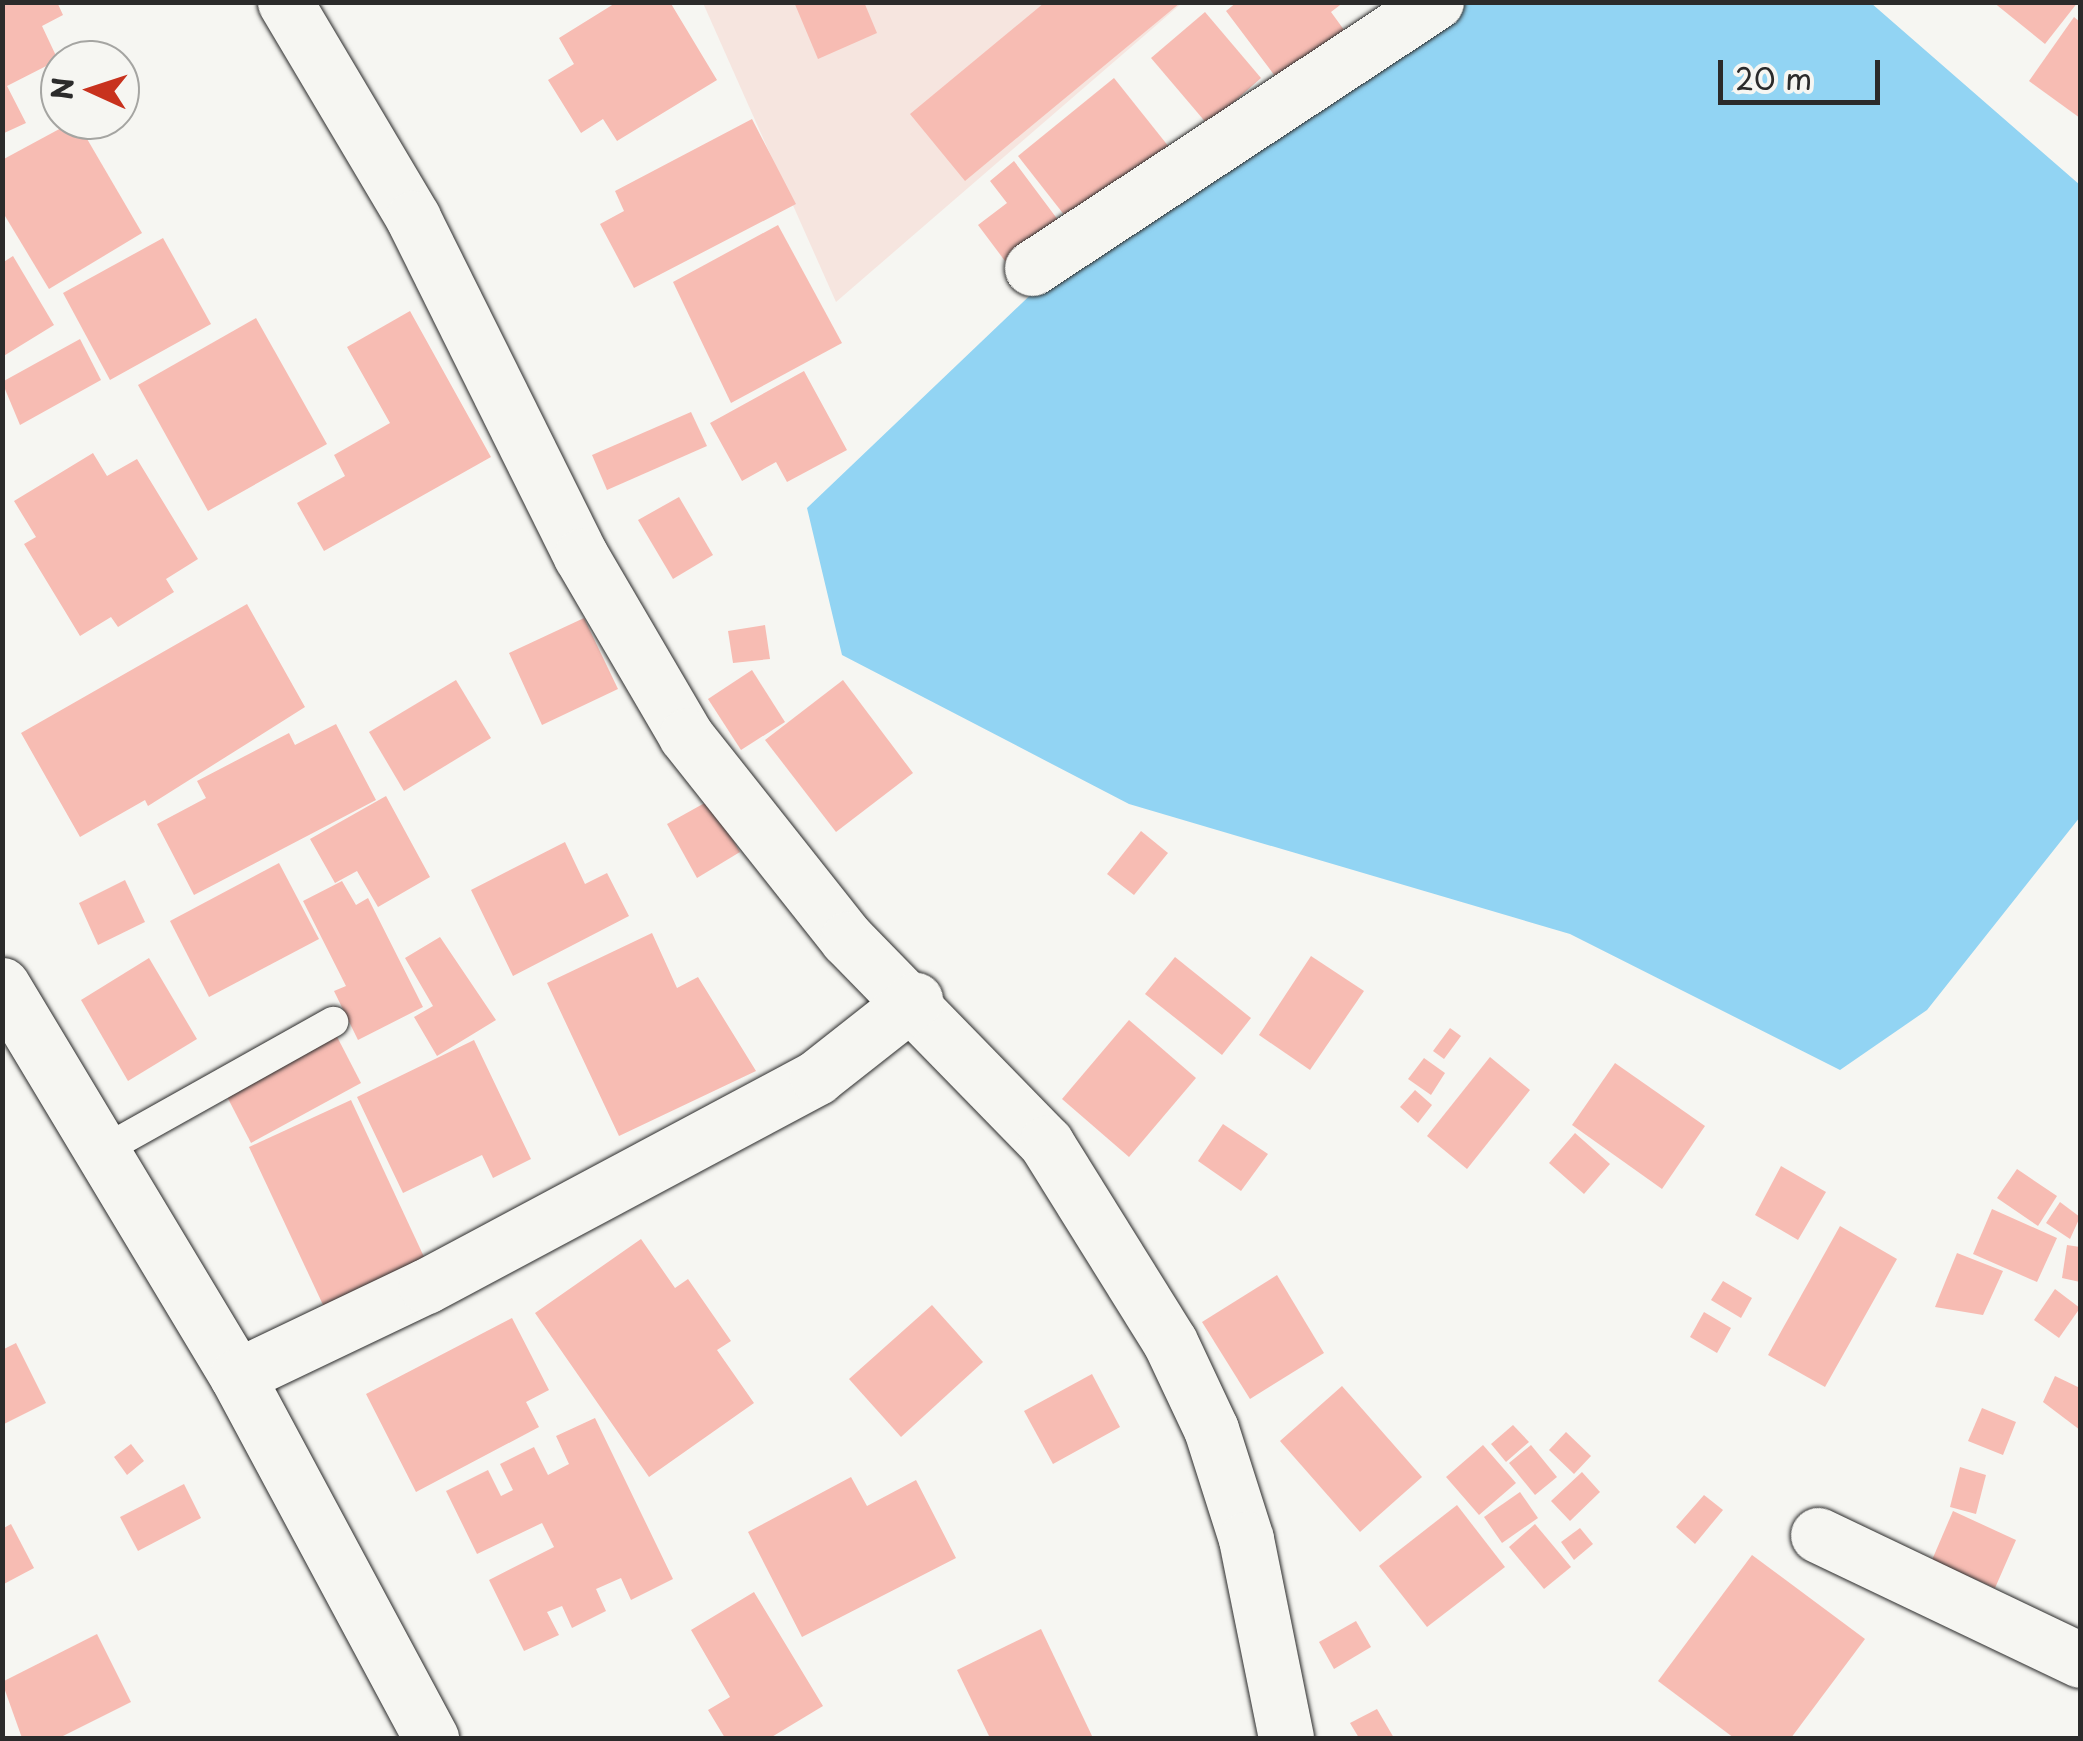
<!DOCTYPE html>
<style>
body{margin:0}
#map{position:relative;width:2083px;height:1741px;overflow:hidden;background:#f6f6f2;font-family:"Playpen Sans",sans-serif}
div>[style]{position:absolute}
.built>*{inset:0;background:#f6e5df}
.water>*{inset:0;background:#92d4f3}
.building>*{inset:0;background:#f7bcb3}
.roads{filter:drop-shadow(0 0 2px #2b2b2b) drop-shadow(0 0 2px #2b2b2b)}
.lane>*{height:30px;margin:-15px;padding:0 15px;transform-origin:15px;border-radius:15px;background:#f6f6f2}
.street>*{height:55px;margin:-27.5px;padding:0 27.5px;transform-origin:27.5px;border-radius:27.5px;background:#f6f6f2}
span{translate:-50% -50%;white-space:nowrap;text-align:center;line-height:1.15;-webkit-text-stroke:8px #f6f6f2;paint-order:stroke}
.frame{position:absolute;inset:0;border:5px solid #2b2b2b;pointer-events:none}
.north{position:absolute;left:40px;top:40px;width:100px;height:100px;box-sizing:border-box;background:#f6f6f2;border:2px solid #a5a5a2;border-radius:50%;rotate:273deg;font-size:28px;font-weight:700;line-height:40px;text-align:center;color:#2b2b2b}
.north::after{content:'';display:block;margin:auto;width:35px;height:45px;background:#c8321e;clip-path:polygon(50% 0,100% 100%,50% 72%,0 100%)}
.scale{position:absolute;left:1718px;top:60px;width:162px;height:45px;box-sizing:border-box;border:5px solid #2b2b2b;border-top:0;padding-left:12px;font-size:30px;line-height:35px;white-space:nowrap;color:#2b2b2b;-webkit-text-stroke:8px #f6f6f2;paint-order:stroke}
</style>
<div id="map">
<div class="built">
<div style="clip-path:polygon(703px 3px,1182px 3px,836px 302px)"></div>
</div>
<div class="water">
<div style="clip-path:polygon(1435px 3px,1871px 3px,2080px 185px,2080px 817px,1927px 1010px,1840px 1070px,1570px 934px,1129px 804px,842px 655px,807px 508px,1089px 239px)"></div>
</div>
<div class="building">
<div style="clip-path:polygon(2px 2px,57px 2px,63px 15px,42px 26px,58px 60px,7px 86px,26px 123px,2px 134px)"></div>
<div style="clip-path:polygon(617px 2px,670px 2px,717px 80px,617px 141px,603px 119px,581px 133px,548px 80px,574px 64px,559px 38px)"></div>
<div style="clip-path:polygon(794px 2px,864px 2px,877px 33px,818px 59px)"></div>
<div style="clip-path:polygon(1237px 2px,1344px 2px,1331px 12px,1347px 34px,1281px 84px,1226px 11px)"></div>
<div style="clip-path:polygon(1993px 2px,2078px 2px,2045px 44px)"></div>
<div style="clip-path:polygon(1044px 3px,1180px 3px,965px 181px,910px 114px)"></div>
<div style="clip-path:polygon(1205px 12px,1261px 78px,1208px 125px,1151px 58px)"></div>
<div style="clip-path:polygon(2074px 17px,2080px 22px,2080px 118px,2029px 81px)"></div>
<div style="clip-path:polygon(1114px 78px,1173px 152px,1076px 230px,1018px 156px)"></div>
<div style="clip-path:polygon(752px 119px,796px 204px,634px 288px,600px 224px,624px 211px,615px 191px)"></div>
<div style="clip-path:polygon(76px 120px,142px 233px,49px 289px,2px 211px,2px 160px)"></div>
<div style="clip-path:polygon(1014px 161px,1064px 228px,1011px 269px,978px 225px,1007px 203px,990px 181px)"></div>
<div style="clip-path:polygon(778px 225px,842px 343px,731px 403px,673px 282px)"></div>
<div style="clip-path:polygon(163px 238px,211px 324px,110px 380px,63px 293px)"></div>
<div style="clip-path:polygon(13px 256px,54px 325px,2px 357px,2px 263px)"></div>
<div style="clip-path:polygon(410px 311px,491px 457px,324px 551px,297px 503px,345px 476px,334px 455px,390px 423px,347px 347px)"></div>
<div style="clip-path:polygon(256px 318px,327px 444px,208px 511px,138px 385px)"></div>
<div style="clip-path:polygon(80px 339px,101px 380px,20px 425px,2px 382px)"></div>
<div style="clip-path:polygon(804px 371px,847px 450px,787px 482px,776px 462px,742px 481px,710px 423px)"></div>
<div style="clip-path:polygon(691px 412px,707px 446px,607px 490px,592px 455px)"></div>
<div style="clip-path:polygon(93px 453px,107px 476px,137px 459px,198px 559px,166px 579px,174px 592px,118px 627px,111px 617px,80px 636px,24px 544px,36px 537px,14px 501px)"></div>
<div style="clip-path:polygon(679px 497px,713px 555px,673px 579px,638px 520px)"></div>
<div style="clip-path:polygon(247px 604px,305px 707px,148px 806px,145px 800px,80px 837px,21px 733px)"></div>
<div style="clip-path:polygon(584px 618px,618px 689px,542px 725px,509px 653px)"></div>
<div style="clip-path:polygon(765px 625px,770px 659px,733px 663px,728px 631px)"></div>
<div style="clip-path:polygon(752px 670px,785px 722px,741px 750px,708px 699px)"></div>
<div style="clip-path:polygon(456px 680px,491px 738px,404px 791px,369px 732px)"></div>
<div style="clip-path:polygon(843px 680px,913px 773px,836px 832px,765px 740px)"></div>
<div style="clip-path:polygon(336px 724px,376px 800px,194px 895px,157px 824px,206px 798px,197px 781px,289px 733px,295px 745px)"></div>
<div style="clip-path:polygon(386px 796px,430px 877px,378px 907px,357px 871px,335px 883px,310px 839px)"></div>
<div style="clip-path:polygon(710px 800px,740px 852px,697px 878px,667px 824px)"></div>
<div style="clip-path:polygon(1141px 831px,1168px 853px,1134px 895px,1107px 874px)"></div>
<div style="clip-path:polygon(565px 842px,585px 884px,607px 873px,629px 916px,513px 976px,471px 890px)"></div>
<div style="clip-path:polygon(279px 863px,319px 939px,209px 997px,170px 921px)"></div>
<div style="clip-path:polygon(125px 880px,145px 922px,98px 945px,79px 903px)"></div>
<div style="clip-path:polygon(342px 881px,356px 905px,368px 898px,423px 1007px,358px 1040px,334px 991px,346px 986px,303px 901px)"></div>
<div style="clip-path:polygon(652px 933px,677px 988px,698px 977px,756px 1071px,619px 1136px,547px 983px)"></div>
<div style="clip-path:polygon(440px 937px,496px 1020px,437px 1056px,414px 1017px,433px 1006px,405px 958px)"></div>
<div style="clip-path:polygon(1311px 956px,1364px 991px,1310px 1070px,1259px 1035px)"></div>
<div style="clip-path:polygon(1175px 957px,1251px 1018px,1222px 1055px,1145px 994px)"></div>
<div style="clip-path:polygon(149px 958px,197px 1039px,128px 1081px,81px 1000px)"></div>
<div style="clip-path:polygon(1129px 1020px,1196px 1078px,1129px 1157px,1062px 1099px)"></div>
<div style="clip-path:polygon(1450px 1028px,1461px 1036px,1444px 1059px,1433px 1051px)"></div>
<div style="clip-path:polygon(333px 1029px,361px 1083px,251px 1143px,223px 1089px)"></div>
<div style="clip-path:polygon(474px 1040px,531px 1159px,493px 1178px,482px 1155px,403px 1193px,357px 1097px)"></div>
<div style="clip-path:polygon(1490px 1057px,1530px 1090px,1467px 1169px,1427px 1136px)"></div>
<div style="clip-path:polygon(1424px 1058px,1445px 1073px,1431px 1095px,1408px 1079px)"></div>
<div style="clip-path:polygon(1615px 1063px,1705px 1126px,1662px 1189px,1572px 1125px)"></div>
<div style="clip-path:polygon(1415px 1090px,1432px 1105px,1418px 1123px,1400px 1107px)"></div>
<div style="clip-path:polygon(351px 1100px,425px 1259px,324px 1307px,249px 1147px)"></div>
<div style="clip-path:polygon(1223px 1124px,1268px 1154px,1241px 1191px,1198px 1161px)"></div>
<div style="clip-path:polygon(1575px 1133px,1610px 1164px,1584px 1194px,1549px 1163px)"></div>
<div style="clip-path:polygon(1781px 1166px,1826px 1192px,1798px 1240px,1755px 1215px)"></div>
<div style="clip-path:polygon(2017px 1169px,2057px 1196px,2038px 1226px,1997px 1198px)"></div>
<div style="clip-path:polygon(2060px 1202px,2080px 1217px,2070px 1239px,2046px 1223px)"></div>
<div style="clip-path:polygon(1992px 1209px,2057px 1238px,2037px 1282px,1973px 1254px)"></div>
<div style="clip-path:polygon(1840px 1226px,1897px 1259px,1825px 1387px,1768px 1355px)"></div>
<div style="clip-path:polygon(641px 1239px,675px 1288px,688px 1279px,731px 1341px,717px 1350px,754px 1403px,649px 1477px,535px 1313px)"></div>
<div style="clip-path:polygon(2067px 1245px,2080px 1247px,2080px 1282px,2062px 1278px)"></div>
<div style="clip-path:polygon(1957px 1253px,2003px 1271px,1983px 1315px,1935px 1307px)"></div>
<div style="clip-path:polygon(1277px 1275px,1324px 1353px,1250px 1399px,1202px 1322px)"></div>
<div style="clip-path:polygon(1723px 1281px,1752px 1298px,1741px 1318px,1711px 1300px)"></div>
<div style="clip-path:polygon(2055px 1289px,2080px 1308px,2059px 1338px,2034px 1320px)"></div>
<div style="clip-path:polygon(932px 1305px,983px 1362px,901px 1437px,849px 1379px)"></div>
<div style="clip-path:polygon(1704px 1312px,1731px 1328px,1717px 1353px,1690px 1337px)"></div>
<div style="clip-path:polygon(512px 1318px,549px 1390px,526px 1402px,539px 1427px,416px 1492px,366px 1394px)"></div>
<div style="clip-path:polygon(16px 1343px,46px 1403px,2px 1425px,2px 1350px)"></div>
<div style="clip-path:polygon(1092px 1374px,1120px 1427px,1053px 1464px,1024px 1411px)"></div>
<div style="clip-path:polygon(2055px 1376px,2080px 1388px,2080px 1430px,2043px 1402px)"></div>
<div style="clip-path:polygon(1342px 1386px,1422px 1477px,1360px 1532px,1280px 1441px)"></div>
<div style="clip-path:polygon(1982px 1408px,2016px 1422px,2003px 1455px,1968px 1441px)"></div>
<div style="clip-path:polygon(595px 1418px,673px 1579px,631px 1600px,621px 1578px,596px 1589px,606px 1611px,572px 1628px,562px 1606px,547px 1612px,559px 1635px,524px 1651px,489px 1580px,554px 1547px,542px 1523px,477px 1554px,446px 1491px,488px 1470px,501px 1496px,513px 1490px,500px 1464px,534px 1447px,548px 1475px,569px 1464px,556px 1436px)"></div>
<div style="clip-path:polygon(1513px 1425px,1529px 1442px,1506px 1462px,1491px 1444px)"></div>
<div style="clip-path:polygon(1566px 1432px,1591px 1456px,1574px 1474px,1549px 1450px)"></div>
<div style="clip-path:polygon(131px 1444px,144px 1461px,127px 1475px,114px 1457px)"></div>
<div style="clip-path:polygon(1483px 1445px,1516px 1483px,1479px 1515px,1446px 1477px)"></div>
<div style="clip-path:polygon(1531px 1445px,1557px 1477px,1535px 1495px,1509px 1463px)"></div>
<div style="clip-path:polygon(1960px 1467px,1986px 1475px,1976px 1514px,1950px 1507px)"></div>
<div style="clip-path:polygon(1582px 1472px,1600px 1492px,1570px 1521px,1551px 1501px)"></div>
<div style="clip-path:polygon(851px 1477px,867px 1506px,916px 1480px,956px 1558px,802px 1637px,748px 1532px)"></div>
<div style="clip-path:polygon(184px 1484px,201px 1518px,138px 1551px,120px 1517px)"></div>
<div style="clip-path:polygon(1520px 1492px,1538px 1518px,1502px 1543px,1484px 1517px)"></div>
<div style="clip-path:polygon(1704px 1495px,1723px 1510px,1695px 1544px,1676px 1527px)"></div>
<div style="clip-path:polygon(1457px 1505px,1505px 1567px,1427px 1627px,1379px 1566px)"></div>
<div style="clip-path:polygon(1953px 1511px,2016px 1540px,1995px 1588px,1932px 1560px)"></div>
<div style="clip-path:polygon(11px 1524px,34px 1568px,2px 1585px,2px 1529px)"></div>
<div style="clip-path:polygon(1535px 1524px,1571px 1567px,1544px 1589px,1509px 1547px)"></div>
<div style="clip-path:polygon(1580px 1528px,1593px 1544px,1574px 1560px,1561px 1542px)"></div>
<div style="clip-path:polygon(1752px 1555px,1865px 1639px,1791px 1738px,1734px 1738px,1658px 1681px)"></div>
<div style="clip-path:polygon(754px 1592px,823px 1706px,770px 1738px,725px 1738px,708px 1710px,730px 1697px,691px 1630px)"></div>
<div style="clip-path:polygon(1356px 1621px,1371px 1647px,1334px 1669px,1319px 1642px)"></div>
<div style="clip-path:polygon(1041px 1629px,1093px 1738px,990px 1738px,957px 1670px)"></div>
<div style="clip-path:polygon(97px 1634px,131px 1702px,59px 1738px,22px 1738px,2px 1682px)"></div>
<div style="clip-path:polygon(1377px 1709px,1394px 1738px,1359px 1738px,1350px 1723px)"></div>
</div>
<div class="roads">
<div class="lane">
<div style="left:102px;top:1151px;width:265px;rotate:-29.2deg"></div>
</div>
<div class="street">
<div style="left:285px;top:2px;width:251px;rotate:59.3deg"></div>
<div style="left:413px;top:218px;width:377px;rotate:63.6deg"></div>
<div style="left:581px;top:556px;width:208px;rotate:59.7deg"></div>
<div style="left:686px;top:736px;width:259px;rotate:51.6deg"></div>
<div style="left:847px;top:939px;width:285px;rotate:45.7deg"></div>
<div style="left:1046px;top:1143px;width:234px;rotate:58.1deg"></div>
<div style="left:1170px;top:1342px;width:96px;rotate:64.8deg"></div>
<div style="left:1211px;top:1429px;width:115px;rotate:72.3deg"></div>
<div style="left:1246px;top:1539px;width:203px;rotate:78.6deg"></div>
<div style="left:1032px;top:268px;width:484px;rotate:-33.4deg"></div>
<div style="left:2px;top:985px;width:456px;rotate:59deg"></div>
<div style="left:237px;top:1376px;width:411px;rotate:61.8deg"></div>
<div style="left:237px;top:1376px;width:209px;rotate:-25.5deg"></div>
<div style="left:426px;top:1286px;width:443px;rotate:-28.1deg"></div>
<div style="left:817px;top:1077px;width:125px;rotate:-38.2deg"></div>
<div style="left:1818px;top:1535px;width:290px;rotate:25.5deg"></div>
</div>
</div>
<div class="frame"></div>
<div class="north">N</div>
<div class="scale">20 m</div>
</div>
